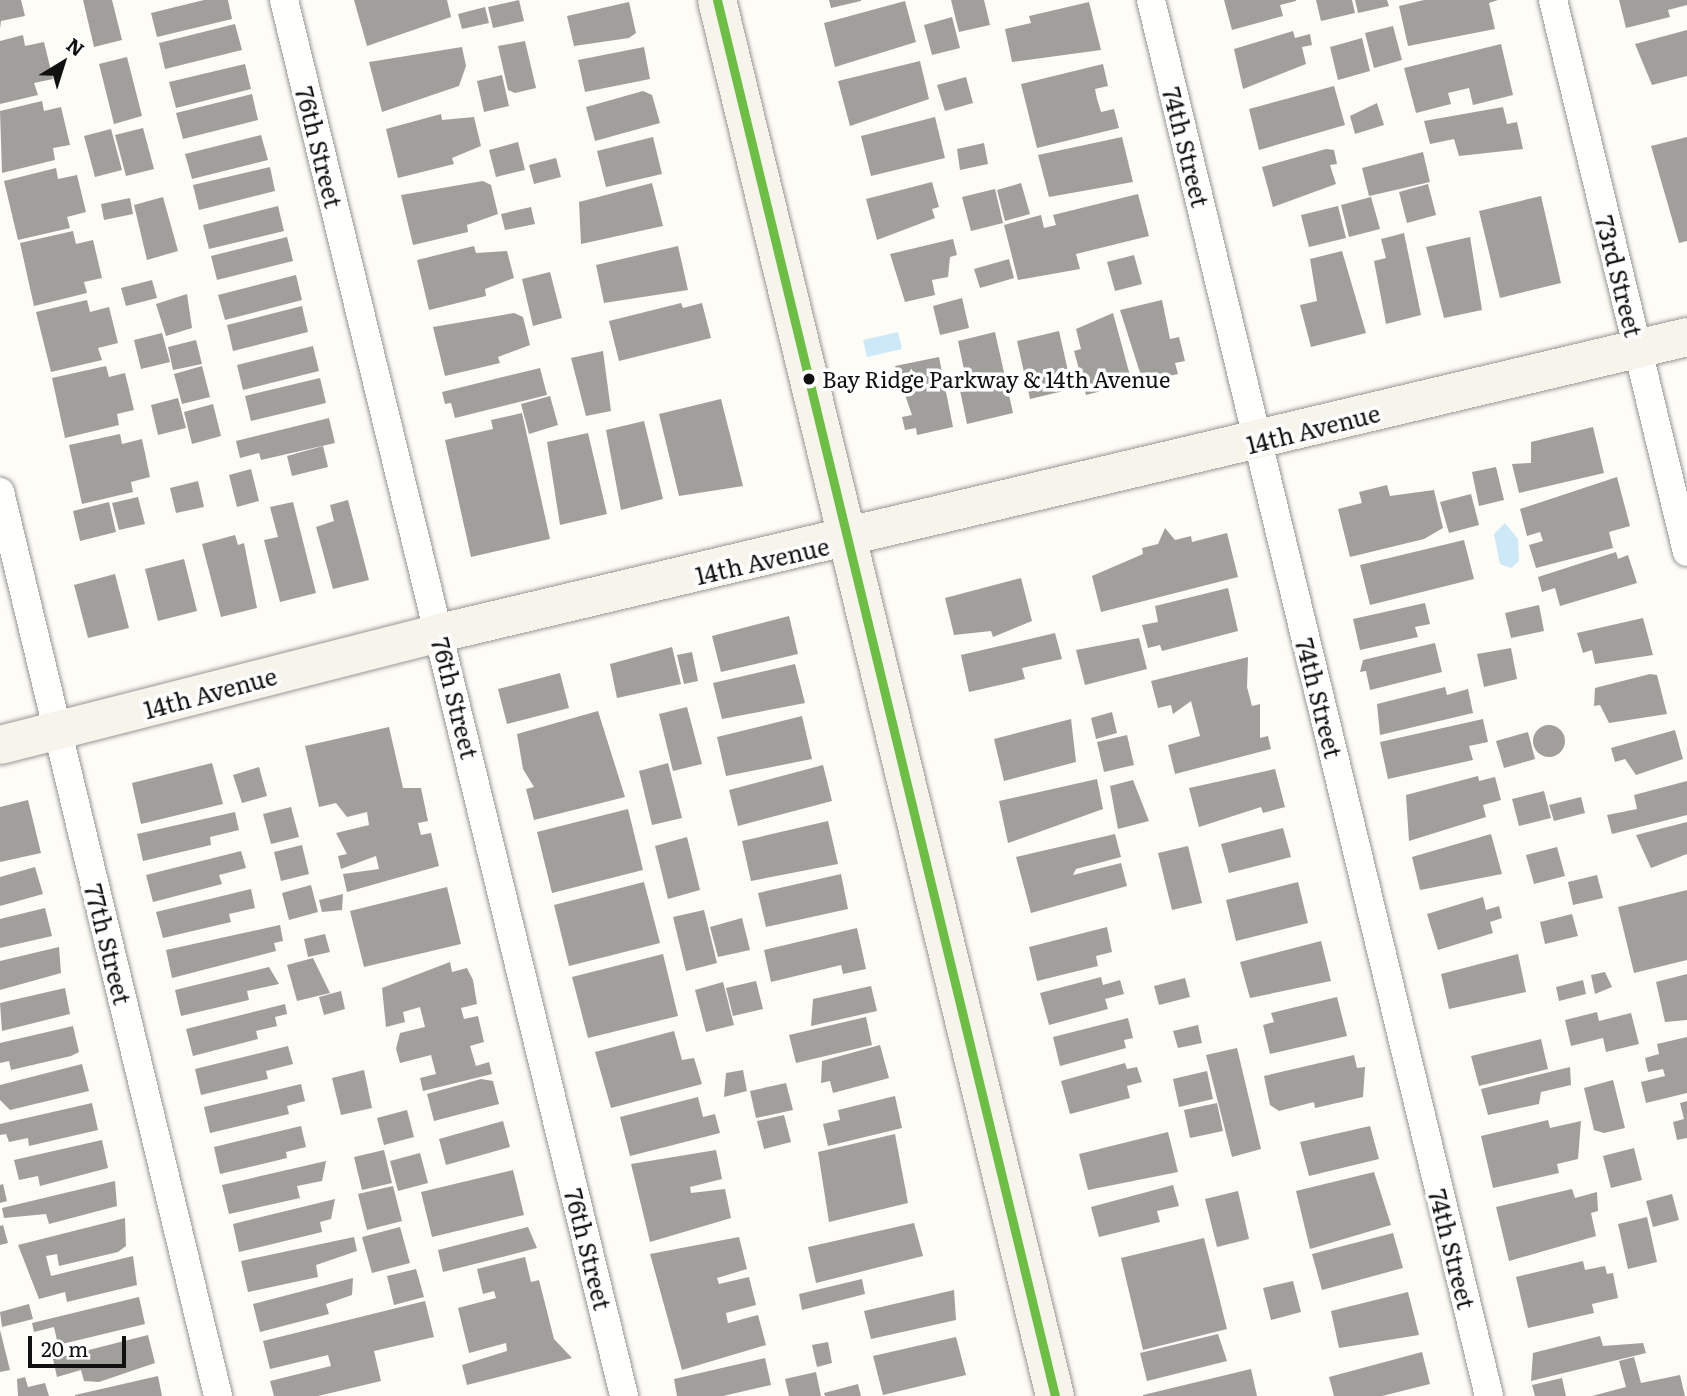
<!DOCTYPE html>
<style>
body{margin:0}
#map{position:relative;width:1687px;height:1396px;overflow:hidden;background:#fdfcf7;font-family:Literata,serif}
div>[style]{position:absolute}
.water>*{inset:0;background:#cde8f7}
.building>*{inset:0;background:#a19f9c}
.round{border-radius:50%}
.roads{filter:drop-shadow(0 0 2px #979795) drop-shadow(0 0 2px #979795)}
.street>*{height:28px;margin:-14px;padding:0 14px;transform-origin:14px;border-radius:14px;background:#fffffe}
.secondary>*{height:38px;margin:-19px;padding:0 19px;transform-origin:19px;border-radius:19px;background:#f6f4eb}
.bus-1>*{height:9px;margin:-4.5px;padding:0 4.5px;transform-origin:4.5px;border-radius:4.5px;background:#6cbe45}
.dots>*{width:19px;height:19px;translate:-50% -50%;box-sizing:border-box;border:4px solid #fff;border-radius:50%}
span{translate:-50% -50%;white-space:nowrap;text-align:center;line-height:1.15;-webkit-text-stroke:7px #fff;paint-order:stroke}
.bus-label{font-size:22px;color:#111}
.left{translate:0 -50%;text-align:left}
.street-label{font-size:24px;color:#111}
.north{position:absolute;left:28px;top:28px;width:70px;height:70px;-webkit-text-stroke:5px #fff;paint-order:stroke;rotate:38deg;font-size:19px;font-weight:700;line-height:28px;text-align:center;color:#111}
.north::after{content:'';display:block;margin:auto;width:24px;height:32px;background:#111;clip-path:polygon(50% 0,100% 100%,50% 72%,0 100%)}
.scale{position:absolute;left:28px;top:1336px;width:98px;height:32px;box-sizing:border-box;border:4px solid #111;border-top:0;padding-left:9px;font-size:21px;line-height:24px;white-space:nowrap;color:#111;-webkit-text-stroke:5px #fff;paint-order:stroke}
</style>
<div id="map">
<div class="water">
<div style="clip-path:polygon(898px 332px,902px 349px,867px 357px,863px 340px)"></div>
<div style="clip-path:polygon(1505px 523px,1518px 539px,1519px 561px,1511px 568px,1500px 564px,1494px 534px)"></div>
</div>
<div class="building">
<div style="clip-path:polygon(0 0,21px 0,25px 16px,1px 21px,0 29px)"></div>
<div style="clip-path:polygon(83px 0,112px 0,122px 40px,94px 47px)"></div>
<div style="clip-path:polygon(204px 0,228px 0,232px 19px,157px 37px,151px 13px)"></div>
<div style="clip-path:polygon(354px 0,447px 0,451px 17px,367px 46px)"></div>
<div style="clip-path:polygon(519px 0,524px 21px,493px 28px,488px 7px)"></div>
<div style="clip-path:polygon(829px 0,861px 0,861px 1px,831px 8px)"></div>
<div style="clip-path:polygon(951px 0,984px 0,990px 25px,959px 32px)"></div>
<div style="clip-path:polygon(1224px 0,1296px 0,1296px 1px,1280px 5px,1283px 16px,1232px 30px)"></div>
<div style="clip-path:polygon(1316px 0,1352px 0,1355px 13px,1321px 21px)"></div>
<div style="clip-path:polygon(1355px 0,1387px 0,1389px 6px,1358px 13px)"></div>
<div style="clip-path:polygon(1424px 0,1498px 0,1489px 3px,1495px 29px,1408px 46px,1399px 6px)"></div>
<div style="clip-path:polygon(1619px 0,1687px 0,1687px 5px,1668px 10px,1670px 17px,1626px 28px)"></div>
<div style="clip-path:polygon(905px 1px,916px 42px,835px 67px,824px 23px)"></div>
<div style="clip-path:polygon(629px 2px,636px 33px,629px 38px,574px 46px,567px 16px)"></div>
<div style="clip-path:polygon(1089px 2px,1101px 50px,1012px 62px,1005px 29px,1031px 23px,1029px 16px)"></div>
<div style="clip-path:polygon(485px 7px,489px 23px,462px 29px,458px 14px)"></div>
<div style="clip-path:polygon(952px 17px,960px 48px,932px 55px,924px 25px)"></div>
<div style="clip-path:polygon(235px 24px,242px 50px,165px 69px,159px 43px)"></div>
<div style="clip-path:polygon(1393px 26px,1402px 60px,1374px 68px,1365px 33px)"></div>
<div style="clip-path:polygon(1687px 30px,1687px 76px,1652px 85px,1635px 44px)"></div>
<div style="clip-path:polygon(1293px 31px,1295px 38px,1310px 34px,1312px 45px,1302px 47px,1306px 64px,1243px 89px,1234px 49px)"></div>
<div style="clip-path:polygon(23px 35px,25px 46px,44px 42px,53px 79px,34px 83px,38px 95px,0 104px,0 41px)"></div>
<div style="clip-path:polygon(1362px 38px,1370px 71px,1338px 80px,1330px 47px)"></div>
<div style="clip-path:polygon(525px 41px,536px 88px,515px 93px,508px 90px,498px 46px)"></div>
<div style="clip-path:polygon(1501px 44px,1513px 95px,1473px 105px,1469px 88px,1448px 93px,1451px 104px,1416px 113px,1404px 68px)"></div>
<div style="clip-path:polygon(462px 47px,466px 66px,459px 86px,382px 112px,369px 62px)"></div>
<div style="clip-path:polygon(644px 47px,650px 79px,585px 92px,578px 60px)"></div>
<div style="clip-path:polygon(127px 57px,142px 116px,114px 124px,99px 64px)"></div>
<div style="clip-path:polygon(920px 61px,929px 99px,850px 126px,838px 81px)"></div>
<div style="clip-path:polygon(245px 64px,251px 89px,176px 108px,169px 82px)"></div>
<div style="clip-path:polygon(1103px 64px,1108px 86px,1095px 89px,1097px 99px,1101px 112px,1114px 109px,1119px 128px,1037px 148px,1021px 84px)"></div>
<div style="clip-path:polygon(502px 75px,509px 106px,484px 112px,477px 81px)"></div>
<div style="clip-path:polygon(966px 77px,973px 103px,945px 111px,937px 85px)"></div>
<div style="clip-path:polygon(1334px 86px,1345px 125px,1259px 150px,1249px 109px)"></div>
<div style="clip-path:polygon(643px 91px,652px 95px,660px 123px,595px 141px,586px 107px)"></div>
<div style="clip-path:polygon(252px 94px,258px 120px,183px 139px,176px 113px)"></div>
<div style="clip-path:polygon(42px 101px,44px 111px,61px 107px,70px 145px,53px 148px,55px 160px,2px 173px,0 111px)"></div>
<div style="clip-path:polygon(1377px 103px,1384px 125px,1355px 134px,1350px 116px)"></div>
<div style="clip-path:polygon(1503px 107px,1507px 124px,1517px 122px,1523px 149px,1459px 156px,1454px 139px,1430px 144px,1424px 121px)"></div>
<div style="clip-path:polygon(441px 114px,442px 120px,474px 117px,481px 146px,452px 158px,454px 164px,398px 178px,386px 129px)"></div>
<div style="clip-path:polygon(935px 117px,945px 158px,871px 176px,861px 136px)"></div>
<div style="clip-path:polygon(143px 128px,154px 169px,126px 176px,115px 135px)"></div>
<div style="clip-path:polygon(111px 129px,122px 170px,95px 177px,84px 136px)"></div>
<div style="clip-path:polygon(261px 135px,268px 160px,192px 179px,185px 154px)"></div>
<div style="clip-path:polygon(653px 137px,662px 174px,606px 187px,597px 151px)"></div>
<div style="clip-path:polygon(1122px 137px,1133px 182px,1049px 197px,1038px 155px)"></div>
<div style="clip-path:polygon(1687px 137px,1687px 241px,1679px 243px,1651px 146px)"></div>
<div style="clip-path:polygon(518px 142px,525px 170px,496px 177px,489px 150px)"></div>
<div style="clip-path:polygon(984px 143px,988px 164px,960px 170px,957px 149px)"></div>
<div style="clip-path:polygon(1326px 149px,1334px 150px,1337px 164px,1330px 165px,1336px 184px,1273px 207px,1262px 167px)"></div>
<div style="clip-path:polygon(1423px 152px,1430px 182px,1369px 196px,1362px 168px)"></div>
<div style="clip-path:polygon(556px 158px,561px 177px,534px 184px,529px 165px)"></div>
<div style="clip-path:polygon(270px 167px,275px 191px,199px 210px,193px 185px)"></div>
<div style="clip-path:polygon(56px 168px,58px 179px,77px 175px,86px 212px,67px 217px,70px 228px,18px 240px,4px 181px)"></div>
<div style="clip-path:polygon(483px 181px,491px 185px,498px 214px,467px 225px,468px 232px,413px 245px,401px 195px)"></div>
<div style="clip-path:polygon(932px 182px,939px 207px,932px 209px,935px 218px,877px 240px,866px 199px)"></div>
<div style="clip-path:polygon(652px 183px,663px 226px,581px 244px,579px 202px)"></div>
<div style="clip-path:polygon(1021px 183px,1030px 214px,1005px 221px,997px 190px)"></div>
<div style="clip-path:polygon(1428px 184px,1436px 215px,1407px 223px,1399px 192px)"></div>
<div style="clip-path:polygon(995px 189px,1003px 223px,971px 231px,962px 197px)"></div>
<div style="clip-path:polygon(1138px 194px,1149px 236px,1076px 254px,1080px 269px,1018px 280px,1004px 225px,1041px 215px,1044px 228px,1056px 225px,1053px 215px)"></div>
<div style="clip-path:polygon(1541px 196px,1561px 283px,1500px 298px,1479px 211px)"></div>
<div style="clip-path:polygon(163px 197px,178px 251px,147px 260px,134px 205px)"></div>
<div style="clip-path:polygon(1371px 197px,1380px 229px,1349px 237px,1341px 205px)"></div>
<div style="clip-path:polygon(130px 198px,133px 214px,104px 220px,101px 204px)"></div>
<div style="clip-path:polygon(278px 206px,284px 231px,209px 249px,203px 225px)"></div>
<div style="clip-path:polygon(1338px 206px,1346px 238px,1309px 247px,1301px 215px)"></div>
<div style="clip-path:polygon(531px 207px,535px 224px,505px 230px,501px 214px)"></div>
<div style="clip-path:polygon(73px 231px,76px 244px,93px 240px,102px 278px,84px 282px,87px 293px,34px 306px,20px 243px)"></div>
<div style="clip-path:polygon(1404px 233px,1421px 315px,1386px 324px,1374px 261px,1386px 258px,1381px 239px)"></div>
<div style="clip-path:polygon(287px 237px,293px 261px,217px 280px,211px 256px)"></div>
<div style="clip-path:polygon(1470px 237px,1482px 310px,1444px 318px,1426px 247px)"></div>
<div style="clip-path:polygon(953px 239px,957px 255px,950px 257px,948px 277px,932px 280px,935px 295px,905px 302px,890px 254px)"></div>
<div style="clip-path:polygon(474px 246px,476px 253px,507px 251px,514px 278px,485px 289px,486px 296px,429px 310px,417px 260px)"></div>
<div style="clip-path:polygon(678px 246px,688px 290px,604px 303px,596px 265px)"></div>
<div style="clip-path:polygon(1342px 251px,1366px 333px,1311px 347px,1300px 305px,1317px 301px,1310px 259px)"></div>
<div style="clip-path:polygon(1134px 255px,1142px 284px,1115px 291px,1107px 262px)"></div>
<div style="clip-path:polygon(1009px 259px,1014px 278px,980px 288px,974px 269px)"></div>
<div style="clip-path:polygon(550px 272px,562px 318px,533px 326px,522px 279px)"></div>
<div style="clip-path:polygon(296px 275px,302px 300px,225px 320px,218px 295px)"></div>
<div style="clip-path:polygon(152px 280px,157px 298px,126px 306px,121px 288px)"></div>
<div style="clip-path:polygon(187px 294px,192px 328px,166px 336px,156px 304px)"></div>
<div style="clip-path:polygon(962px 298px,969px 328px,940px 335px,933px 306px)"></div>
<div style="clip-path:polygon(87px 300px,90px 312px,109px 307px,118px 343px,98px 348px,102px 360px,51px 372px,36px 312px)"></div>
<div style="clip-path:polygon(1162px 300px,1170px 339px,1179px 337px,1185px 361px,1175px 363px,1178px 374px,1143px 382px,1120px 310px)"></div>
<div style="clip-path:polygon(681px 303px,683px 308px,702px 303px,711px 338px,619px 361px,609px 321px)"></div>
<div style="clip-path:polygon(302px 306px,308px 332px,233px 351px,227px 325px)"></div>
<div style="clip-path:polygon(514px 313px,523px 317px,530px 345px,498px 357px,500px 363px,445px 376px,433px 327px)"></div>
<div style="clip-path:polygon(1113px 313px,1132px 383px,1086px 395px,1074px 351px,1081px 349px,1076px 329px)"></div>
<div style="clip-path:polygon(1059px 331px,1072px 389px,1030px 399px,1017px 341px)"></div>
<div style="clip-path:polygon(995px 332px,1013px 413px,967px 424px,958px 381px,966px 379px,958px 341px)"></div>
<div style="clip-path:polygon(162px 333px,170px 362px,141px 369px,134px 340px)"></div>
<div style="clip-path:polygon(196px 340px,202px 364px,173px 370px,168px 347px)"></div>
<div style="clip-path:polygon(313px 346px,319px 371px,243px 390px,237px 365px)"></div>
<div style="clip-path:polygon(603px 351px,611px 411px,586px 416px,571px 358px)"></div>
<div style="clip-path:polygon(939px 357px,953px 427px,917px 435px,916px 428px,905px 430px,902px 417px,912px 415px,895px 366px)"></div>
<div style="clip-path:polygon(106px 366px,109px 377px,125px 373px,134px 410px,117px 414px,119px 425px,65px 438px,52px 378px)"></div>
<div style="clip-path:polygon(202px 366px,210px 397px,182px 404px,174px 374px)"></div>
<div style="clip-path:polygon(540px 368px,547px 395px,455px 418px,451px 403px,445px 404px,442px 392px)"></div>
<div style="clip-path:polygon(320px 378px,326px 403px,251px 421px,245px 396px)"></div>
<div style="clip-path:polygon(550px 396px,558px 425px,529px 434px,521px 404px)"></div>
<div style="clip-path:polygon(178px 398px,186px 428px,158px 435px,151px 405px)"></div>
<div style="clip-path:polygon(721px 399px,743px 486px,679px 496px,659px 414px)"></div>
<div style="clip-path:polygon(213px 404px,221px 436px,192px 444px,184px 412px)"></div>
<div style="clip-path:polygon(522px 413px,550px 539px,471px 557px,445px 440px,493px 429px,491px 420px)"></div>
<div style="clip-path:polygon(329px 418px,335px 443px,261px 460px,259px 453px,240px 458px,236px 441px)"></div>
<div style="clip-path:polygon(644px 421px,663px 499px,621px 510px,606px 430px)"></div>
<div style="clip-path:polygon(1593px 427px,1604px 473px,1519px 493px,1512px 464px,1531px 463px,1531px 442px)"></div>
<div style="clip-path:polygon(588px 433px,607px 514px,560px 525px,547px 442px)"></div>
<div style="clip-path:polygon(120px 434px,122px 444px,142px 439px,150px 477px,131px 482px,133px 492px,82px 504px,69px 445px)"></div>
<div style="clip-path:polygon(323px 446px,328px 467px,292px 476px,287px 456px)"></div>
<div style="clip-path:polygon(1496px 467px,1504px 500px,1479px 506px,1472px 472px)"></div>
<div style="clip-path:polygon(251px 469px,259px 501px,237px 507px,229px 475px)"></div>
<div style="clip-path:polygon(1617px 477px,1630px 526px,1609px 532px,1613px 548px,1536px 568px,1529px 545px,1543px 541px,1540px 532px,1527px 536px,1520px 509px)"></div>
<div style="clip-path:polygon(198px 481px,204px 507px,176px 513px,170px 488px)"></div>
<div style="clip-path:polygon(1387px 485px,1390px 496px,1434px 490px,1443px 528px,1424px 539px,1350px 557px,1338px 509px,1362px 503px,1359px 492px)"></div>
<div style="clip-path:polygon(1471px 494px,1479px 525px,1449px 533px,1440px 502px)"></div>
<div style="clip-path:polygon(138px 497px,145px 524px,119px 530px,112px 503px)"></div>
<div style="clip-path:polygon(348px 500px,369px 580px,333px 589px,316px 527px,334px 521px,330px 505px)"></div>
<div style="clip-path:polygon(109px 502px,116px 532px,80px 541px,73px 511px)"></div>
<div style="clip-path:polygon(293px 502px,316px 593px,280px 602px,264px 540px,278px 537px,270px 507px)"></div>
<div style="clip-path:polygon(1165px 528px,1175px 540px,1191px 536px,1192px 542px,1227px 533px,1238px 577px,1101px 612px,1092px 576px,1143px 554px,1142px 548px,1158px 544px)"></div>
<div style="clip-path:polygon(235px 535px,238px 545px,244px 543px,257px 608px,221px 617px,202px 544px)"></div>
<div style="clip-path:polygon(1464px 540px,1474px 579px,1370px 605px,1360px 565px)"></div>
<div style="clip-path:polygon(1616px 552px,1618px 559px,1628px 555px,1637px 583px,1560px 606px,1555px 588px,1542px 592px,1538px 577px)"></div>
<div style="clip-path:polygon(184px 559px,197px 611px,158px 621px,145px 569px)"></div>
<div style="clip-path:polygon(115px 574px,129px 628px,88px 638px,74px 585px)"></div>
<div style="clip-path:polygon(1021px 578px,1032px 621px,993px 637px,991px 631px,954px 635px,945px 598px)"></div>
<div style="clip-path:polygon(1228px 588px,1238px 631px,1162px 651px,1160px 645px,1148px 648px,1142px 625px,1158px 622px,1155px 606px)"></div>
<div style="clip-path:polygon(1425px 603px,1430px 624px,1415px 627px,1418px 637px,1360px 650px,1353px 619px)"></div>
<div style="clip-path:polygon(1539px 605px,1544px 631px,1511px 638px,1505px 613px)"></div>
<div style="clip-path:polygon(789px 616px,798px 654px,721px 672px,712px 636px)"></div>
<div style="clip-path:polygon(1643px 618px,1653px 655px,1595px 664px,1592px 650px,1583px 653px,1577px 633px)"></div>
<div style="clip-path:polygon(1055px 633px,1062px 659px,1022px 668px,1025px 679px,969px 692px,961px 655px)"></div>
<div style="clip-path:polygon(1139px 638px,1147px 669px,1085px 685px,1076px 650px)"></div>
<div style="clip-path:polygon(1435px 643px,1442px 672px,1370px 690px,1366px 671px,1360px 672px,1363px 660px)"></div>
<div style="clip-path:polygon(672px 647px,681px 684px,617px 698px,610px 664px)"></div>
<div style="clip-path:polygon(1511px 648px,1517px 679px,1484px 687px,1477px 654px)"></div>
<div style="clip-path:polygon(692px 652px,698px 681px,684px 684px,677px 655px)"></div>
<div style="clip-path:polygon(1248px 657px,1247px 687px,1252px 706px,1260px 704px,1260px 738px,1268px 736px,1271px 749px,1175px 774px,1168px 745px,1200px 736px,1191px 701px,1173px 714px,1171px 705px,1158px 708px,1151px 681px)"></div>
<div style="clip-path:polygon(795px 664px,805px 703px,722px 719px,713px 683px)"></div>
<div style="clip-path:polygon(560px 673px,569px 708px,507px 724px,498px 689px)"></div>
<div style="clip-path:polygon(1650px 674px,1657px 675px,1667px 714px,1609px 723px,1600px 705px,1594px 706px,1595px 688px)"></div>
<div style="clip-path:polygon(1445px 687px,1447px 695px,1468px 689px,1473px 713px,1380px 735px,1377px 704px)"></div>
<div style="clip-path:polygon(687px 707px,702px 764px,673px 771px,659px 714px)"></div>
<div style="clip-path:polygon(598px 711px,625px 797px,534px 820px,526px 789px,534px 787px,523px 769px,517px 734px)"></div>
<div style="clip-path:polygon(1112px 712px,1117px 733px,1096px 739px,1091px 718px)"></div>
<div style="clip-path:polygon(802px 716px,812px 759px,726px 776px,717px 737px)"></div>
<div style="clip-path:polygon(1071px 719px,1076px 762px,1004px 781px,994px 739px)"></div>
<div style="clip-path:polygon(1483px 719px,1488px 742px,1469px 746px,1473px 760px,1388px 779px,1380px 742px)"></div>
<div class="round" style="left:1533px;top:725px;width:32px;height:32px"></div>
<div style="clip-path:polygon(389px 727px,403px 788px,421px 788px,428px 821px,418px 823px,421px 835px,431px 833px,439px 866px,347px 892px,343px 874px,379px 869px,376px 856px,341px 869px,338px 856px,347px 854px,336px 833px,369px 825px,367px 812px,347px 817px,336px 803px,319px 807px,305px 746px)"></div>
<div style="clip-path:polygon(1675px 730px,1683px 759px,1636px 775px,1625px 759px,1615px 762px,1611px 748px)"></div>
<div style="clip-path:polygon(1528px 732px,1535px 759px,1504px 768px,1496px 741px)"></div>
<div style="clip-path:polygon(1127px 735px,1134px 765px,1104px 772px,1097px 742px)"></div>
<div style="clip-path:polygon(212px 763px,223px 804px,141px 824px,132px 783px)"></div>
<div style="clip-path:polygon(668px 763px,682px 818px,652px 825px,639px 771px)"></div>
<div style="clip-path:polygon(823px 765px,832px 801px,738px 826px,729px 790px)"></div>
<div style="clip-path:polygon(259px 767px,267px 796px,242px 803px,233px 775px)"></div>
<div style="clip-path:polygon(1275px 769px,1285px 807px,1263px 813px,1261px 807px,1199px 827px,1189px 788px)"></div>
<div style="clip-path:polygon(1478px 776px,1479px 781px,1495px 777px,1501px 800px,1483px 805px,1486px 817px,1409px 841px,1406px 795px)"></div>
<div style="clip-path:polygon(1097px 779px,1103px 809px,1008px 843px,999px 801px)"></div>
<div style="clip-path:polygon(1133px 780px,1149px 821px,1118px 829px,1110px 786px)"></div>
<div style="clip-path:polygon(1687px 781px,1687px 815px,1612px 834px,1607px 815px,1637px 809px,1634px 795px)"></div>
<div style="clip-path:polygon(1544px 791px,1551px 818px,1519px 826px,1512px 799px)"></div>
<div style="clip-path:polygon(1581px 797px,1585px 813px,1554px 821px,1549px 805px)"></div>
<div style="clip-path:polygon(28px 800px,41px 853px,0 862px,0 807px)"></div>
<div style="clip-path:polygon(291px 807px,299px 837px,271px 844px,263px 814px)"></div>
<div style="clip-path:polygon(628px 809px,643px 870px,552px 893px,537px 832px)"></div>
<div style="clip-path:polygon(235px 812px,239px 830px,210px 837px,211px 845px,143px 861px,137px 834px)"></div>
<div style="clip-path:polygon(828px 821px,838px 864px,751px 881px,742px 841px)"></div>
<div style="clip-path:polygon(1687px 822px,1687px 854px,1651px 868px,1636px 835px)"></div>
<div style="clip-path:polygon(1283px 828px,1291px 857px,1229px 873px,1221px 844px)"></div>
<div style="clip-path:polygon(1115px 834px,1121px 857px,1076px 869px,1073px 875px,1121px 863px,1127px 886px,1031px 913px,1016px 857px)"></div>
<div style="clip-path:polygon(1491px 834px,1502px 874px,1420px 890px,1412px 857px)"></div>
<div style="clip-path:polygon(687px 837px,700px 890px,668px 899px,655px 846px)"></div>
<div style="clip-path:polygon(302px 845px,309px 874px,281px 881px,274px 852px)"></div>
<div style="clip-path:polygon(1188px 846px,1202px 903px,1172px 910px,1158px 853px)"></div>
<div style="clip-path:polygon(1557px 847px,1565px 876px,1534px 884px,1526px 855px)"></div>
<div style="clip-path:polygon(241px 851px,246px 868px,219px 875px,222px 884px,153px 902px,146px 875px)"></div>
<div style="clip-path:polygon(35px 867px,43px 894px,0 906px,0 877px)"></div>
<div style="clip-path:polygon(841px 874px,848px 909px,766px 927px,758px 893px)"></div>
<div style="clip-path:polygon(1597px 875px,1603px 898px,1573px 905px,1568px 882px)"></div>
<div style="clip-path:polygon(644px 882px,660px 943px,569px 966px,554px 905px)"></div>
<div style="clip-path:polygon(1298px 882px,1308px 923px,1236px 941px,1226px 900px)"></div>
<div style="clip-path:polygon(311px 885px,318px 912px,289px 920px,282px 893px)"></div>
<div style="clip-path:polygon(447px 887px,461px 944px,364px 967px,350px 911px)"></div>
<div style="clip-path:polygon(251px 889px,255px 908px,229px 914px,231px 922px,163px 938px,156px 912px)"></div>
<div style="clip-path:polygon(1687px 890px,1687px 960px,1634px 973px,1618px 907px)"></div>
<div style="clip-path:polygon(343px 894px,342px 910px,322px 912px,319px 900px)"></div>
<div style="clip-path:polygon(1483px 897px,1486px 910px,1499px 906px,1502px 918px,1490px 922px,1493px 933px,1438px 950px,1427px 914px)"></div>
<div style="clip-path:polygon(45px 908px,52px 936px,0 948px,0 919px)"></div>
<div style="clip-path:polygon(704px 910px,717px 963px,686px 971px,673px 917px)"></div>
<div style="clip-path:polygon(1572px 914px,1578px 936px,1545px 944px,1540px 922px)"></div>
<div style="clip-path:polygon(742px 918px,750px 950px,718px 957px,710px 927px)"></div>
<div style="clip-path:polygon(280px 925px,283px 941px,274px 943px,276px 951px,172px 978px,166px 950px)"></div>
<div style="clip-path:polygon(1107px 927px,1112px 952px,1096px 956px,1098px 966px,1037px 981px,1029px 947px)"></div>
<div style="clip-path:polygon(857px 928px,866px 969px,843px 974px,841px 965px,771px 982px,764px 950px)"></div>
<div style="clip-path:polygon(325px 934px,330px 952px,308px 957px,304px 939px)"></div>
<div style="clip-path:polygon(1321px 941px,1331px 981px,1250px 998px,1240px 962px)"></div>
<div style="clip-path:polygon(59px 947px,61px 973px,0 990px,0 961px)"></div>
<div style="clip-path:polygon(663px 954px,678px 1016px,588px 1038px,572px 977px)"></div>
<div style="clip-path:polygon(1518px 954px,1526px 992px,1449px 1009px,1441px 974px)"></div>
<div style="clip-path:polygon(313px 958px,330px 993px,297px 1001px,287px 965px)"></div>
<div style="clip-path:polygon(450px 962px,452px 972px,467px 968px,473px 980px,477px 1004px,461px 1008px,464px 1019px,478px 1016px,484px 1042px,470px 1046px,476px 1066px,489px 1062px,492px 1074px,423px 1091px,420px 1078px,436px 1074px,431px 1055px,400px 1063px,396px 1049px,400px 1033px,425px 1027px,420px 1007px,403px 1012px,405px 1022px,386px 1027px,382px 988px)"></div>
<div style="clip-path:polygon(269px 967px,279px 984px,247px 991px,249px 1000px,181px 1016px,175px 990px)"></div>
<div style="clip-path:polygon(1605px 972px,1612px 987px,1595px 994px,1591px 975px)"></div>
<div style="clip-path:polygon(1687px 974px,1687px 1020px,1665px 1022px,1656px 982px)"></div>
<div style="clip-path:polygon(1101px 977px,1103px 985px,1120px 980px,1124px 994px,1105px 999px,1108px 1009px,1049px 1025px,1040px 993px)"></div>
<div style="clip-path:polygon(1185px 978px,1190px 997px,1159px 1005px,1154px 986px)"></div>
<div style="clip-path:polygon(1583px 980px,1586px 994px,1559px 1001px,1556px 987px)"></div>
<div style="clip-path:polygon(756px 981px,763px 1009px,733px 1016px,726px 988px)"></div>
<div style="clip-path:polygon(723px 982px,734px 1025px,706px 1032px,695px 990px)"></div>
<div style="clip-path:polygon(871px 986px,877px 1011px,811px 1026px,813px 999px)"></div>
<div style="clip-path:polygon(65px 988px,70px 1014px,2px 1031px,0 1003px)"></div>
<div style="clip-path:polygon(341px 991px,345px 1009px,324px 1015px,319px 997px)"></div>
<div style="clip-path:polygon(1337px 997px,1347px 1036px,1270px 1054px,1263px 1025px,1274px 1022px,1271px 1013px)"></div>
<div style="clip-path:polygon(285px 1004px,287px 1014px,275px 1017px,277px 1026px,256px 1031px,258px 1039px,193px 1056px,186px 1029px)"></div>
<div style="clip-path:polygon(1597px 1012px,1599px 1021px,1631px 1013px,1639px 1044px,1606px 1052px,1603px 1038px,1571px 1046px,1565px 1020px)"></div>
<div style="clip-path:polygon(866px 1017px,872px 1045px,796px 1063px,789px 1035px)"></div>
<div style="clip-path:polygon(1128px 1018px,1133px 1038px,1124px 1040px,1126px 1048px,1060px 1066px,1053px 1037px)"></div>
<div style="clip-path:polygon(1198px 1025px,1202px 1043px,1178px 1048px,1173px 1031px)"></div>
<div style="clip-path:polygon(73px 1026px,79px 1052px,71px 1056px,11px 1070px,9px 1061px,0 1063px,0 1043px)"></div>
<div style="clip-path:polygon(674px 1031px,682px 1060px,694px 1058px,702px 1084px,611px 1108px,595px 1052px)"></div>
<div style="clip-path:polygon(1687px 1037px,1687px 1093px,1646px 1103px,1641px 1082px,1665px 1076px,1663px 1069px,1648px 1072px,1645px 1058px,1659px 1054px,1657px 1044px)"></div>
<div style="clip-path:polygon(1541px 1039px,1548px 1069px,1479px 1086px,1471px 1056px)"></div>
<div style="clip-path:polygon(880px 1045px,889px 1078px,833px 1093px,830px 1081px,821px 1083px,822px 1061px)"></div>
<div style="clip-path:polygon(288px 1046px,293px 1064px,266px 1071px,268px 1079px,201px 1095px,195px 1069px)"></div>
<div style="clip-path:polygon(1237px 1048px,1261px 1149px,1232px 1157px,1206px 1055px)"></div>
<div style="clip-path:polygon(1354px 1055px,1357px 1068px,1365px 1067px,1363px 1097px,1315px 1108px,1314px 1102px,1279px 1111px,1270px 1105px,1264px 1076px)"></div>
<div style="clip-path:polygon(1125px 1063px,1127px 1069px,1137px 1067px,1142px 1082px,1127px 1086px,1130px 1098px,1070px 1114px,1061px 1081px)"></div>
<div style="clip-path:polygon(82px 1064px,89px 1091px,10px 1110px,0 1100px,0 1085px)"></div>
<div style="clip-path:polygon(1570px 1067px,1571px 1085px,1541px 1092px,1539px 1104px,1488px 1115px,1481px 1089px)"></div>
<div style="clip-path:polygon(364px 1070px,372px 1108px,341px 1115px,332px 1078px)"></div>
<div style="clip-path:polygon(743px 1070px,747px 1091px,724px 1097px,726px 1073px)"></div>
<div style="clip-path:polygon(1207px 1071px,1213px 1099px,1179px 1107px,1173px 1079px)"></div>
<div style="clip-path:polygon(481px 1079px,493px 1081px,499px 1104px,434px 1121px,427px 1094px)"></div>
<div style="clip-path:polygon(1613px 1080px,1625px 1128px,1604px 1133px,1594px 1130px,1584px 1088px)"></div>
<div style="clip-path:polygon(786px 1083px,793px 1110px,756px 1118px,750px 1091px)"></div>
<div style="clip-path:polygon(301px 1084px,305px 1101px,287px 1106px,289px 1114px,210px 1133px,204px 1107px)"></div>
<div style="clip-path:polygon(895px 1096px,902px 1128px,828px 1146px,823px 1124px,840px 1120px,838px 1110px)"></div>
<div style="clip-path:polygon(698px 1097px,703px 1117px,715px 1114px,720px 1133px,630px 1156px,620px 1117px)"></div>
<div style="clip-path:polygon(1687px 1101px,1687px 1138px,1677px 1140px,1673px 1122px,1684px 1119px,1680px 1103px)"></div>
<div style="clip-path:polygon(92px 1103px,98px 1130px,29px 1146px,28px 1138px,9px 1142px,6px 1134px,0 1135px,0 1124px)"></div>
<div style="clip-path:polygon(1217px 1103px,1223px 1131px,1190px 1138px,1184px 1110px)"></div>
<div style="clip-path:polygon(407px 1110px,414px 1137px,384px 1145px,377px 1118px)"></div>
<div style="clip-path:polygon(784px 1115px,791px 1142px,764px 1149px,757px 1121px)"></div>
<div style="clip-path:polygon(1548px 1120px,1550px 1128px,1581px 1121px,1578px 1159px,1557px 1164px,1559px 1173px,1493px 1188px,1481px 1136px)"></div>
<div style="clip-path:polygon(503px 1121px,510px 1147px,446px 1165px,439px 1139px)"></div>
<div style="clip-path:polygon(301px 1126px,306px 1147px,286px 1152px,287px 1158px,220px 1174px,214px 1147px)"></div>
<div style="clip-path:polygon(1370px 1126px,1379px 1159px,1309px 1176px,1300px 1142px)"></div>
<div style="clip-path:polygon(1168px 1132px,1178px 1172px,1088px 1190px,1079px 1154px)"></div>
<div style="clip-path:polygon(895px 1134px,908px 1203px,829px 1222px,818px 1152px)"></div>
<div style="clip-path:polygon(102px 1140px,108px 1168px,40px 1186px,38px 1176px,19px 1180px,14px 1160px)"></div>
<div style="clip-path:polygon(1634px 1148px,1642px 1180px,1611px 1188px,1603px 1156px)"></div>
<div style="clip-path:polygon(384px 1150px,392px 1183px,362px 1190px,354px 1157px)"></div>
<div style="clip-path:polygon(716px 1150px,722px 1179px,690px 1187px,691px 1193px,725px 1189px,731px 1218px,650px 1242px,631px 1164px)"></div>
<div style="clip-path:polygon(420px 1153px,428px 1183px,398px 1191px,390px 1161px)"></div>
<div style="clip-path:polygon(326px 1161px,322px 1181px,297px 1186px,300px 1198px,229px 1214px,222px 1185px)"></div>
<div style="clip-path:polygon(513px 1170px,524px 1215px,432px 1237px,421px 1192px)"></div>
<div style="clip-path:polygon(1374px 1172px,1391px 1225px,1310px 1249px,1296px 1191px)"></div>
<div style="clip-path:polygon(115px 1181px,117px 1206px,49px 1224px,46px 1214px,4px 1218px,2px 1208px)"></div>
<div style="clip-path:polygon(3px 1184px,7px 1201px,0 1203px,0 1185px)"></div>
<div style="clip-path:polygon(1173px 1185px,1179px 1206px,1157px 1211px,1160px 1222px,1099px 1237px,1091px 1207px)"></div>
<div style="clip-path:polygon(393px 1186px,402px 1221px,367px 1230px,358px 1194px)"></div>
<div style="clip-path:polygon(1572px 1189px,1575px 1198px,1597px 1192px,1598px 1211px,1591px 1213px,1596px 1236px,1509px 1261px,1496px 1207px)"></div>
<div style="clip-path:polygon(1238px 1191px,1249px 1239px,1217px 1247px,1205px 1199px)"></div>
<div style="clip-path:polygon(1672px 1194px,1679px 1220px,1653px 1227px,1646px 1201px)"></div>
<div style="clip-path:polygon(335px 1199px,331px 1219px,320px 1222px,322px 1232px,239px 1252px,233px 1224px)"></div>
<div style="clip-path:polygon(1647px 1217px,1657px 1262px,1628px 1269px,1618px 1224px)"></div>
<div style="clip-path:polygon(125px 1218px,126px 1246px,118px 1252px,59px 1266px,57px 1254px,46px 1256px,51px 1276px,133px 1256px,137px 1285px,67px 1302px,65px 1292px,39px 1299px,18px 1245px)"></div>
<div style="clip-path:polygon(914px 1223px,923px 1256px,816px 1283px,808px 1247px)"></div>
<div style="clip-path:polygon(3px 1225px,8px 1243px,0 1245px,0 1226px)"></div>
<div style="clip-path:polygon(400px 1227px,410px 1263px,372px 1273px,362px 1237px)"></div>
<div style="clip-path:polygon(528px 1227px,537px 1248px,443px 1272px,438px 1250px)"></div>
<div style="clip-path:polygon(1393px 1233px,1403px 1268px,1322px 1290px,1312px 1254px)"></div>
<div style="clip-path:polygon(354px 1237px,357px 1251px,316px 1265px,318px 1277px,248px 1292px,241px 1261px)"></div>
<div style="clip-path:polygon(739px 1237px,747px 1269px,717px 1278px,719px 1284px,749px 1277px,756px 1305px,726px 1313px,728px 1323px,758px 1315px,766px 1345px,682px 1370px,650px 1254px)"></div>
<div style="clip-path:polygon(1204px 1238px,1227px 1329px,1143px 1350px,1121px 1258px)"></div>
<div style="clip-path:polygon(525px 1257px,531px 1282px,539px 1280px,554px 1339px,572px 1358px,467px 1385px,462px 1365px,507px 1351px,506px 1343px,469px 1353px,458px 1308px,496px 1298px,494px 1291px,483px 1294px,477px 1269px)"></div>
<div style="clip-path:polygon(1583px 1261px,1585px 1270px,1605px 1266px,1607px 1274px,1613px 1273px,1618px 1298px,1592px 1304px,1594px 1313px,1528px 1328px,1516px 1277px)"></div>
<div style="clip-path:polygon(416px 1269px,424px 1297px,394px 1305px,387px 1276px)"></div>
<div style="clip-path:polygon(353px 1278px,352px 1295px,326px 1304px,329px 1314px,260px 1332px,253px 1304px)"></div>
<div style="clip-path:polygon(862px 1279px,865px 1294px,802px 1310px,799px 1294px)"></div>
<div style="clip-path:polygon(1293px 1281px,1301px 1312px,1271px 1320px,1263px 1288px)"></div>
<div style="clip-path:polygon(954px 1290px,956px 1320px,871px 1339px,864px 1311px)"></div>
<div style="clip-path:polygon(1408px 1292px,1419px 1335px,1339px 1348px,1331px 1311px)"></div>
<div style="clip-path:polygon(139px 1297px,145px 1324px,58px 1345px,54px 1327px,34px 1332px,32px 1323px)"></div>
<div style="clip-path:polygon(425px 1301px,434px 1337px,374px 1351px,381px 1381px,318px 1396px,274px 1396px,270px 1381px,331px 1366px,328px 1355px,270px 1369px,263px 1341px)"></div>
<div style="clip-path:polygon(29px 1304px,33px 1319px,2px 1327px,0 1312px)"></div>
<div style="clip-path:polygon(0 1330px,10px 1370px,0 1372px)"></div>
<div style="clip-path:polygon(1218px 1334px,1227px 1361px,1147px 1381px,1140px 1353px)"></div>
<div style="clip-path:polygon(148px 1335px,155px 1363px,99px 1382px,84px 1381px,81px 1370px,57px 1377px,53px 1359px)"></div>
<div style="clip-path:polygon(1600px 1336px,1603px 1346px,1643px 1343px,1646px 1353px,1531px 1381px,1533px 1353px)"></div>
<div style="clip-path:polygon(956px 1337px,966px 1375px,883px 1395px,873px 1356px)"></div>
<div style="clip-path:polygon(828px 1342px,832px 1363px,817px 1367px,812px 1345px)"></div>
<div style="clip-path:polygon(1422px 1352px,1430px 1384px,1382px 1396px,1334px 1396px,1329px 1377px)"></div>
<div style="clip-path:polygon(1634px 1357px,1641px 1383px,1680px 1375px,1685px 1396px,1592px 1396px,1626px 1387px,1619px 1361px)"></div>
<div style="clip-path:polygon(765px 1358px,771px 1385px,723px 1396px,677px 1396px,674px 1379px)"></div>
<div style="clip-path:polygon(1251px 1369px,1257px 1396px,1143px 1396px,1143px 1395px)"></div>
<div style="clip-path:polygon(816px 1372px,821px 1396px,789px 1396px,785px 1379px)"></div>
<div style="clip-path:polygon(158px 1376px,162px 1396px,75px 1396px,75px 1395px)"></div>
<div style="clip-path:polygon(25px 1377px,28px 1387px,45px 1383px,49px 1396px,18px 1396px,17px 1379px)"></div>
<div style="clip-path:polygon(1562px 1378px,1566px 1396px,1535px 1396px,1532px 1385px)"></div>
<div style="clip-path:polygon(858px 1384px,861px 1396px,825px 1396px,824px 1393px)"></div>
</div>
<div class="roads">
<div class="street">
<div style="left:284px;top:0;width:1437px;rotate:76.31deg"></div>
<div style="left:1151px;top:0;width:1436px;rotate:76.39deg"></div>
<div style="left:1553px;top:0;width:568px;rotate:76.36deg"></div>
<div style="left:0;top:492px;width:930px;rotate:76.44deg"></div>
</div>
<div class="secondary">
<div style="left:717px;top:0;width:1436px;rotate:76.39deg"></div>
<div style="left:0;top:745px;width:454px;rotate:-14.3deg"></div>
<div style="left:440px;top:633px;width:1282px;rotate:-13.35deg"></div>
</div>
</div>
<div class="bus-1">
<div style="left:717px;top:0;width:1436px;rotate:76.39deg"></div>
</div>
<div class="dots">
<div style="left:809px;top:379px;background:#111"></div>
</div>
<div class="bus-label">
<span class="left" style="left:822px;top:379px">Bay Ridge Parkway &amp; 14th Avenue</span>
</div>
<div class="street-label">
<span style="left:320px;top:147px;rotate:76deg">76th Street</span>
<span style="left:1187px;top:147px;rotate:76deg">74th Street</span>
<span style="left:1620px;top:276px;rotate:76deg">73rd Street</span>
<span style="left:1313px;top:428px;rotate:-14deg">14th Avenue</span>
<span style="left:762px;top:560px;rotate:-13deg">14th Avenue</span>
<span style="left:210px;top:692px;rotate:-15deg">14th Avenue</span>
<span style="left:456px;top:698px;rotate:76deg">76th Street</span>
<span style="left:1320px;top:698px;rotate:76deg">74th Street</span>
<span style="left:109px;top:944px;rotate:76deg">77th Street</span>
<span style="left:589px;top:1249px;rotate:76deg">76th Street</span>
<span style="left:1453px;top:1249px;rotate:76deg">74th Street</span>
</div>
<div class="north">N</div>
<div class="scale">20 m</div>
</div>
